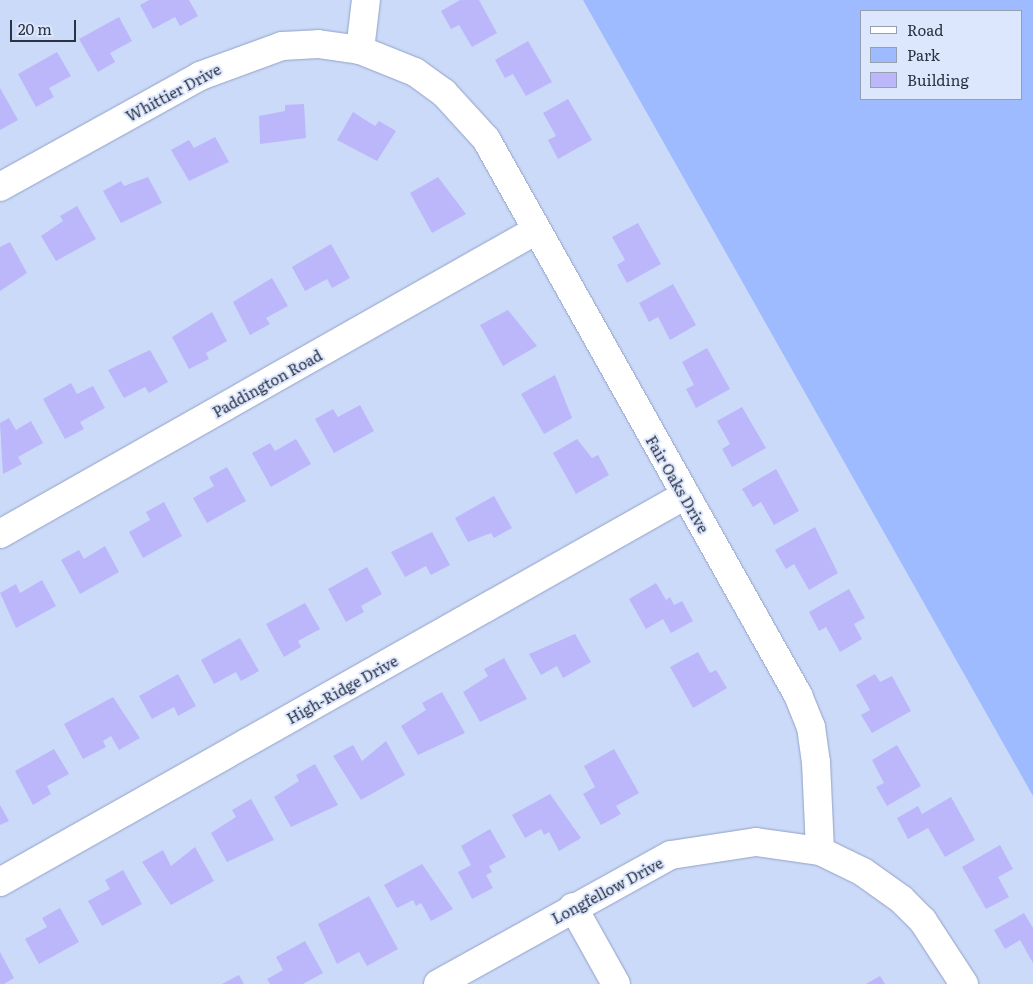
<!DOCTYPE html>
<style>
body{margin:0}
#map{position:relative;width:1033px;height:984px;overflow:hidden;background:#ccdaf9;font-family:Literata,serif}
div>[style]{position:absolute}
.green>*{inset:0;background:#9ebbff}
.building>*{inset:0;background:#bbb7fa}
.roads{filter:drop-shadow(0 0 1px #91a1c6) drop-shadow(0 0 1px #91a1c6)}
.minor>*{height:28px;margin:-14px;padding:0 14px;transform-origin:14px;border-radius:14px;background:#fff}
span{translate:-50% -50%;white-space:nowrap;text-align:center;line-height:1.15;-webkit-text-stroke:4px #dce7fe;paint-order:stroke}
.street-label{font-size:15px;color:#2b3241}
.legend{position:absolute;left:860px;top:10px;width:162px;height:90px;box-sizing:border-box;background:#dce7fe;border:1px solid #959fb2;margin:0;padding:6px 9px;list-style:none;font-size:15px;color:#2b3241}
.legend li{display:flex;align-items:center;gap:10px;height:25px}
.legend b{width:25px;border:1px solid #959fb2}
.scale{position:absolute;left:10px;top:20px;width:66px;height:22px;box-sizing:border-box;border:2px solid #2b3241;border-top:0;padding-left:6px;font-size:15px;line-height:18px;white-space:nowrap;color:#2b3241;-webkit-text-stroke:4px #dce7fe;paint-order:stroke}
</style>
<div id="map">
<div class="green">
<div style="clip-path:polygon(evenodd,583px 0,1033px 0,1033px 796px,583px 0,862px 11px,1022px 11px,1022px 99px,862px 99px,862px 11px)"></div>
</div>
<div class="building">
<div style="clip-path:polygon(149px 0,189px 0,198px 16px,180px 26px,175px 17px,153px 29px,140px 5px)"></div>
<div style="clip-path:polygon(460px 0,479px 0,497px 33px,472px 47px,459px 25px,451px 29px,441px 11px)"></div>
<div style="clip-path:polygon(119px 17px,132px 41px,110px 53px,115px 62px,98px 72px,79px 39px)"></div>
<div style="clip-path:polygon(528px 41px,552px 82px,526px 96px,513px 74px,505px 78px,495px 60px)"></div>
<div style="clip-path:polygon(57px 52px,71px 76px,49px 88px,54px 97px,36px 107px,18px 74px)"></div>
<div style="clip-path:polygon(0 88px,18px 120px,0 130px)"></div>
<div style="clip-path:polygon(568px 99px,592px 140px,558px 159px,548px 140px,556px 136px,543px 113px)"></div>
<div style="clip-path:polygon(304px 104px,306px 138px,260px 144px,259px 116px,285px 111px,285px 105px)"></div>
<div style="clip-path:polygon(353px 112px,375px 126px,379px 121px,396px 131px,377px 161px,337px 140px)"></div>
<div style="clip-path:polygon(215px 137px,229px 162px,189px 181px,171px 150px,189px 140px,194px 148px)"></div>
<div style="clip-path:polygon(148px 177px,162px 203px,121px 223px,103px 191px,121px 181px,124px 186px)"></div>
<div style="clip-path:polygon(438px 177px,466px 214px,432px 233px,410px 193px)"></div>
<div style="clip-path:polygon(77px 206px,96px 239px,56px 261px,41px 236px,63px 221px,60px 216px)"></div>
<div style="clip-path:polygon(638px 223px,661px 264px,627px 283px,617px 265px,625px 260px,612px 237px)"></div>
<div style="clip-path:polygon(10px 242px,27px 273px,0 291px,0 247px)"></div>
<div style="clip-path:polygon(331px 244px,350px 278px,332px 288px,327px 279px,305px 291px,292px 267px)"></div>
<div style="clip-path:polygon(272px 278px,288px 306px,266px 318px,270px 324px,250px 335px,233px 302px)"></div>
<div style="clip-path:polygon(673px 284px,696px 325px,670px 340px,658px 317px,649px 322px,639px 303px)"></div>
<div style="clip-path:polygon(508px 310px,537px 346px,503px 366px,480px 325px)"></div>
<div style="clip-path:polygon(212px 312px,227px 341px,206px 353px,209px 359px,189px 369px,172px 337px)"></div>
<div style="clip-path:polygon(707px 348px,730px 389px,696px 408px,686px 389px,694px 385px,682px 362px)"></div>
<div style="clip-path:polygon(150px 350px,168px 382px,149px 393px,145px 387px,124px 398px,108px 370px)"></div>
<div style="clip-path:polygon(555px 375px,572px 418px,544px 434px,521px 394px)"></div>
<div style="clip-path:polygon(71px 383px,77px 394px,93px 386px,105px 408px,80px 422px,84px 429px,65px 439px,43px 399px)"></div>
<div style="clip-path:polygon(360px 405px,374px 431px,334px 453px,315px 419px,333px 409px,338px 417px)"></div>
<div style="clip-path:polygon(742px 407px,766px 448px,732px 467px,722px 449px,730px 444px,717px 421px)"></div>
<div style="clip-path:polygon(9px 418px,16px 430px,31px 421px,43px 443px,18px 457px,22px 464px,3px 474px,0 423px)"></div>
<div style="clip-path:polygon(296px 439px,311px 464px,271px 487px,252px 453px,270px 443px,275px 451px)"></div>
<div style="clip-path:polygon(577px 439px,592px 458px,598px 455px,609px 475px,576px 494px,553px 453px)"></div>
<div style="clip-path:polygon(227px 467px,246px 501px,207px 523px,193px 498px,214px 486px,209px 477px)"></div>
<div style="clip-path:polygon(776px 469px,799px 511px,774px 525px,761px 502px,753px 507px,742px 489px)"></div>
<div style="clip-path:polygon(494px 496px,512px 528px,494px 538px,491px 533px,468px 542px,455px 518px)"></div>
<div style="clip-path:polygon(164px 502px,182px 536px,143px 558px,129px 532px,150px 520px,146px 512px)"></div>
<div style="clip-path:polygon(815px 527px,838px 573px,809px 590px,794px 564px,786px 569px,775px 550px)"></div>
<div style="clip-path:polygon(432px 532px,450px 565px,431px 575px,426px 566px,405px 577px,391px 552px)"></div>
<div style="clip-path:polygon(105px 546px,119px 572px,80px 594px,61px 560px,79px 550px,84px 559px)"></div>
<div style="clip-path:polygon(367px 567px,382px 594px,361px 606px,364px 612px,346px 622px,328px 589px)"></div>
<div style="clip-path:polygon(42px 580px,56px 606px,16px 628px,0 593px,16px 584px,20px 593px)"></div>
<div style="clip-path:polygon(656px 583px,666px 600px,670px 597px,674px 605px,682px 601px,693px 621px,671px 633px,663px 619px,646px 629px,629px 599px)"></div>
<div style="clip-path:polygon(849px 589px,865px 618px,854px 624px,862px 639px,840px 652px,826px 627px,819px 631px,809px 612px)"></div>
<div style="clip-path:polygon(305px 603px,320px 629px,298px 641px,301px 647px,284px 657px,266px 624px)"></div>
<div style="clip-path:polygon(575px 634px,591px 662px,563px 678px,557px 666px,541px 675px,529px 654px)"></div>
<div style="clip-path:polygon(240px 638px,259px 671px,241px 681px,236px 672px,214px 684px,201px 660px)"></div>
<div style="clip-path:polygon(698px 652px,710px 673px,716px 670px,727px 688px,693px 708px,670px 667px)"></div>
<div style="clip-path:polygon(504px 658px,527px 699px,480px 722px,463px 692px,488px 676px,484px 669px)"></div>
<div style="clip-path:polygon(178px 674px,196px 706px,178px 716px,174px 707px,152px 719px,139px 696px)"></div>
<div style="clip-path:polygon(875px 674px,880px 682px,892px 676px,911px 711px,872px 733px,861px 715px,870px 710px,856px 685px)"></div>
<div style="clip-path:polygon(442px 692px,465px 733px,418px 755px,401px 726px,426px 710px,422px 703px)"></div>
<div style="clip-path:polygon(113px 697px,140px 738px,119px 750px,111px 736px,103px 741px,106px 747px,83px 759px,64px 724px)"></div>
<div style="clip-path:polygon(386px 741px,405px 775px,361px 800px,333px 756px,353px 745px,362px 761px)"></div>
<div style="clip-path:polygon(897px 745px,921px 786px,887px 806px,876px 787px,884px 783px,872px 760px)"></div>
<div style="clip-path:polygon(54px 749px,69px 774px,47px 786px,51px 794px,33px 805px,15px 771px)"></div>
<div style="clip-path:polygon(614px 749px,639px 793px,616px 806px,621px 814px,601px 825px,583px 794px,595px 787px,584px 766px)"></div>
<div style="clip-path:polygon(315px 764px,338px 805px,291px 827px,274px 797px,299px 781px,296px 775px)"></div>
<div style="clip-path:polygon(550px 794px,581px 838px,559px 851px,549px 832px,544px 835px,541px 829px,525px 838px,512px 815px)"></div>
<div style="clip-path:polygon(951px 797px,975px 840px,945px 857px,928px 828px,908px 839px,897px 818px,918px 806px,922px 814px)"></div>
<div style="clip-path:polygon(251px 799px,274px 840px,227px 862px,211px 833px,236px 817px,232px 810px)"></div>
<div style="clip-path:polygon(0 805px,9px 821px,0 825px)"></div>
<div style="clip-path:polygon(490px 829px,506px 857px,489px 866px,492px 872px,486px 875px,493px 888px,472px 899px,458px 872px,471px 865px,461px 846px)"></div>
<div style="clip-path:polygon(1000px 845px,1013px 869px,998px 877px,1009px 897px,986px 909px,962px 867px)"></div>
<div style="clip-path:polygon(195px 847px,214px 881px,171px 905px,142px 862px,163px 850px,171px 866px)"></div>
<div style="clip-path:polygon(422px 864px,453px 909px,431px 921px,421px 903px,416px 906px,413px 900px,397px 908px,384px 885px)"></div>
<div style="clip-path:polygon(123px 870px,142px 904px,102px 926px,88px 901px,110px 889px,105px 880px)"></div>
<div style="clip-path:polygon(369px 896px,398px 949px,367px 966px,359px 952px,337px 964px,318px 924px)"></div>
<div style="clip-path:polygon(60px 908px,79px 942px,39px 964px,25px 939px,47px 927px,42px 918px)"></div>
<div style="clip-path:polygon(1024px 913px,1033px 928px,1033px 963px,1020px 940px,1005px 949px,994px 930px)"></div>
<div style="clip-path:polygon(305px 941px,323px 973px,303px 984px,270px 984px,267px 979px,283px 970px,276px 957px)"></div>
<div style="clip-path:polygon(0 952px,14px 978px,4px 984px,0 984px)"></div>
<div style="clip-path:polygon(239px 975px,244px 984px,222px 984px)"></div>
<div style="clip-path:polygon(880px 976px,885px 984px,866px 984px)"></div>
</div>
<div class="roads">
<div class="minor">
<div style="left:360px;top:50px;width:50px;rotate:-83.2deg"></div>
<div style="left:0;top:187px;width:229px;rotate:-29deg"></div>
<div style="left:200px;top:76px;width:87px;rotate:-20.1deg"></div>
<div style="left:282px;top:46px;width:36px;rotate:-3deg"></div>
<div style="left:318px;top:44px;width:42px;rotate:8.1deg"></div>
<div style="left:360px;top:50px;width:59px;rotate:21.8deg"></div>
<div style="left:415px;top:72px;width:36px;rotate:36deg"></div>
<div style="left:444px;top:93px;width:62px;rotate:47.6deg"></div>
<div style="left:486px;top:139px;width:638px;rotate:60.7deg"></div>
<div style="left:798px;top:695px;width:35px;rotate:68deg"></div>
<div style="left:811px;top:727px;width:35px;rotate:82deg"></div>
<div style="left:816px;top:762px;width:89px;rotate:87.4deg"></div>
<div style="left:820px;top:851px;width:48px;rotate:26deg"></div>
<div style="left:863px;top:872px;width:47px;rotate:35.4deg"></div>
<div style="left:901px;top:899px;width:31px;rotate:45deg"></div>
<div style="left:923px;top:921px;width:75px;rotate:56.9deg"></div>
<div style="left:0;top:534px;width:615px;rotate:-29.53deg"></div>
<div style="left:0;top:882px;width:785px;rotate:-29.44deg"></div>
<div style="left:573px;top:907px;width:88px;rotate:60.8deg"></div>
<div style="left:438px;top:984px;width:266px;rotate:-29deg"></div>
<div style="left:671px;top:855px;width:86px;rotate:-8.7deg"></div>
<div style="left:756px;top:842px;width:65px;rotate:8deg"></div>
</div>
</div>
<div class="street-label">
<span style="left:173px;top:92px;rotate:-28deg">Whittier Drive</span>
<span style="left:267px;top:383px;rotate:-29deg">Paddington Road</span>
<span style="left:678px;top:484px;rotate:60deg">Fair Oaks Drive</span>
<span style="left:342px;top:689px;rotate:-29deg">High-Ridge Drive</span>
<span style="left:607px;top:890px;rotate:-28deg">Longfellow Drive</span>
</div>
<ul class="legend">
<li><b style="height:6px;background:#fff"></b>Road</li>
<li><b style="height:14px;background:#9ebbff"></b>Park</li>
<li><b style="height:14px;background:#bbb7fa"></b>Building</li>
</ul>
<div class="scale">20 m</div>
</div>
